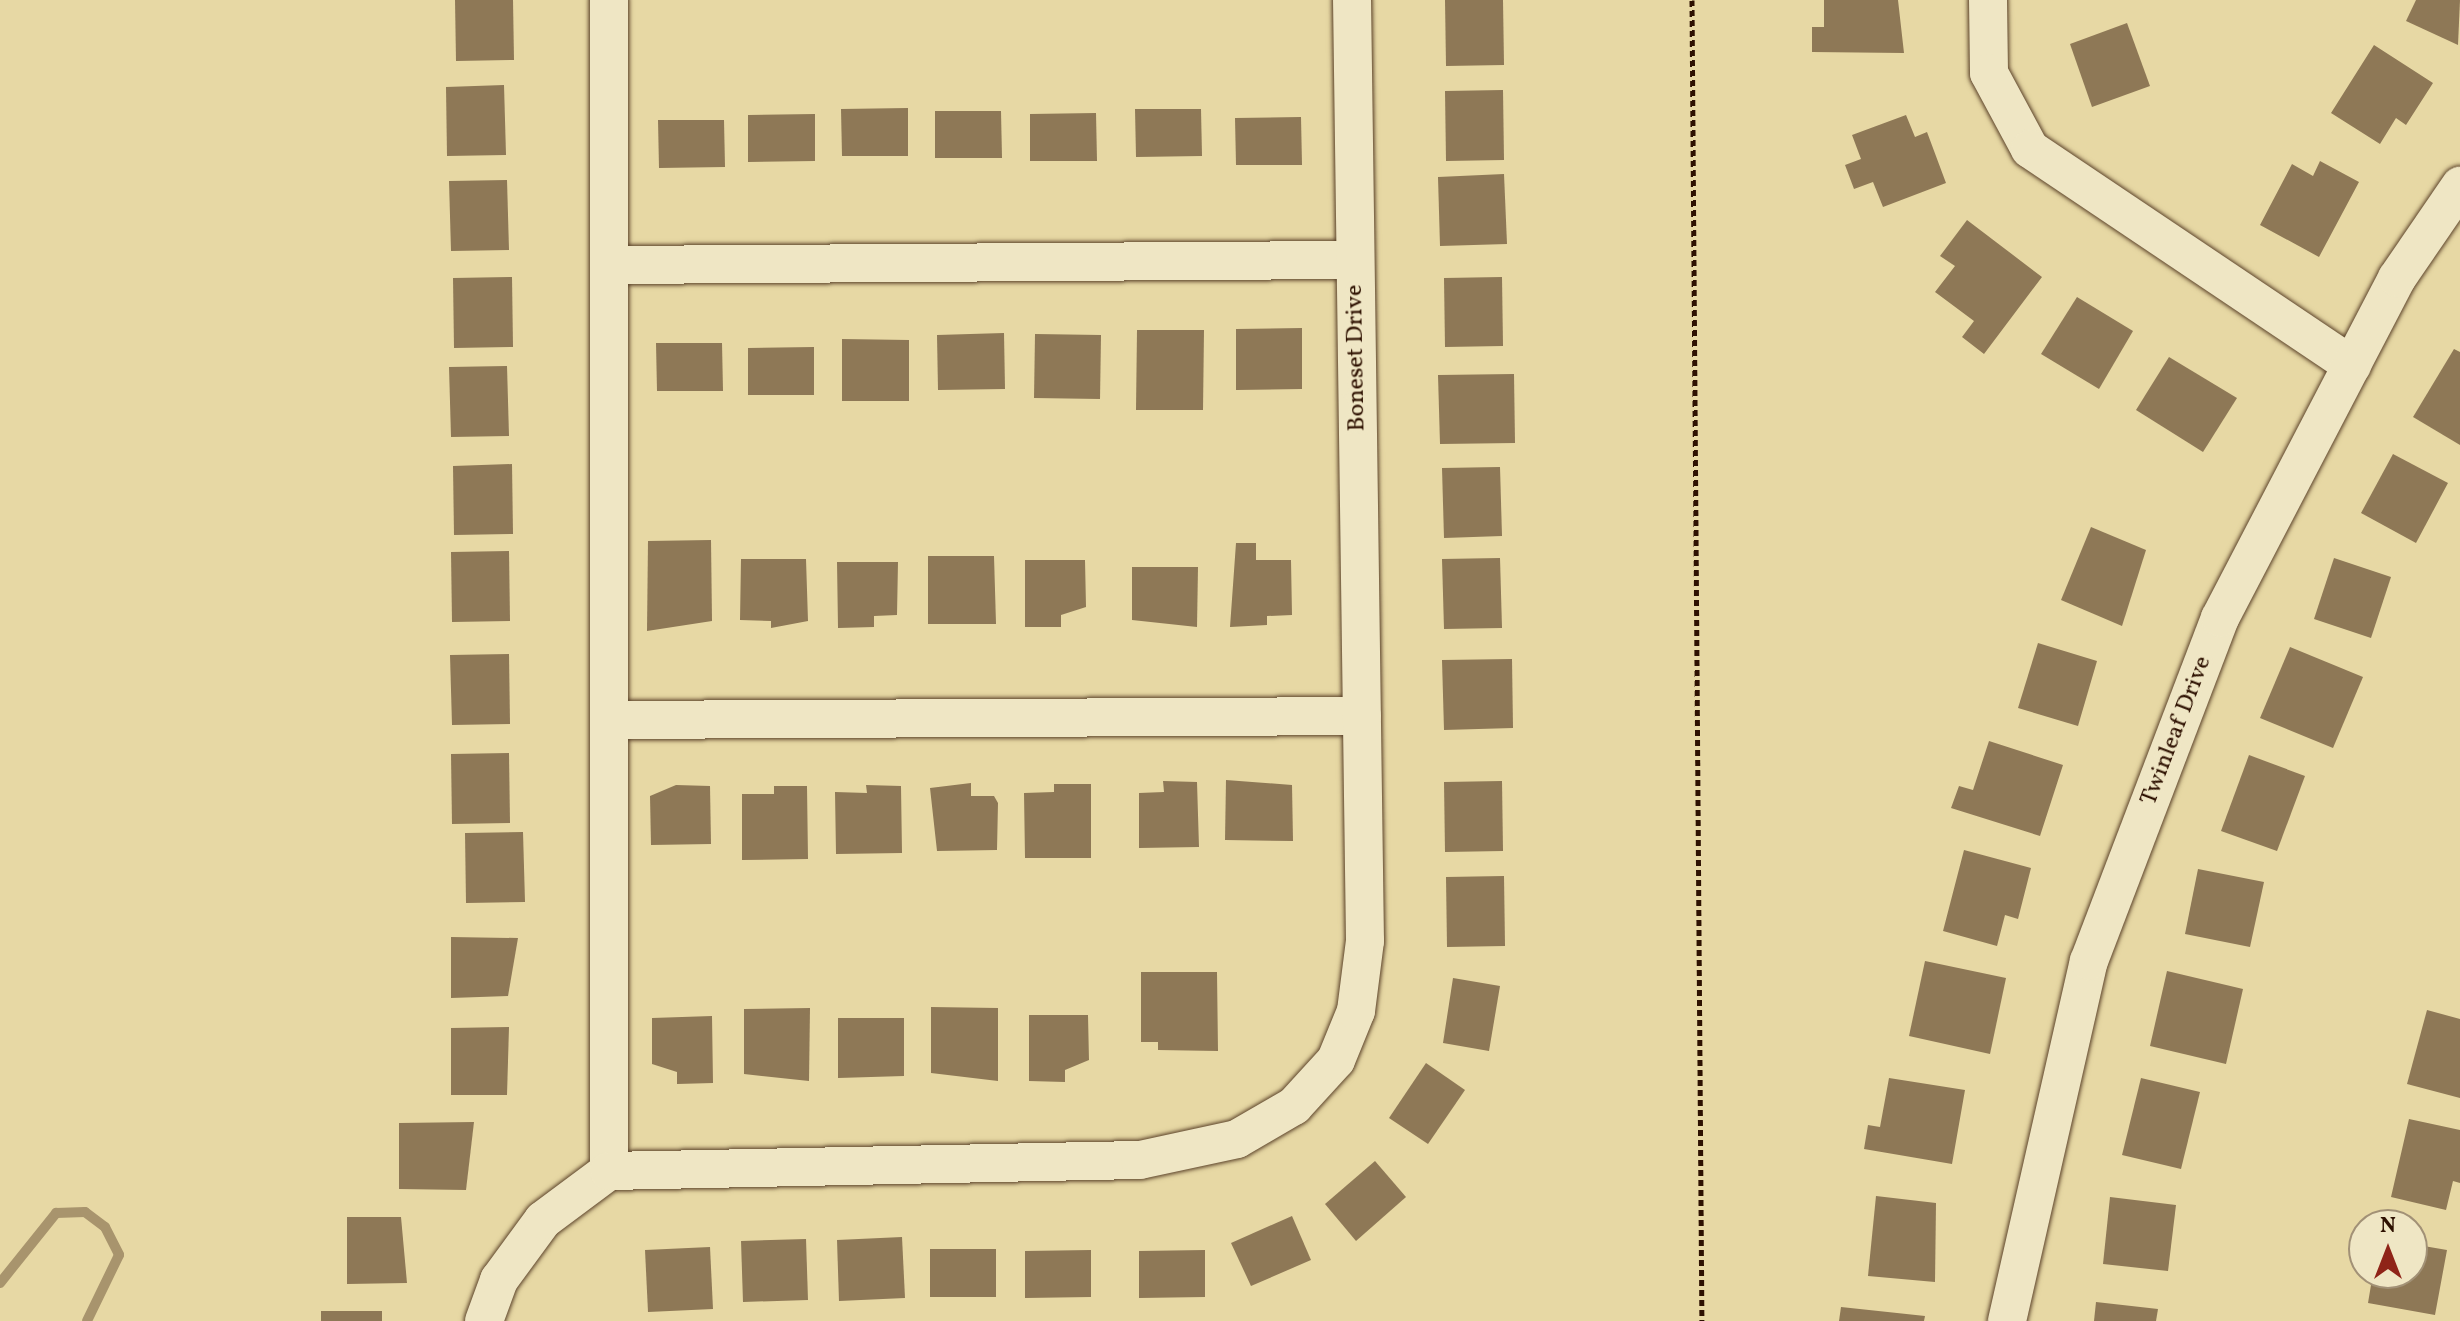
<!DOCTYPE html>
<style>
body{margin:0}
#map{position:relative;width:2460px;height:1321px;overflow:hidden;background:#e7d8a4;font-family:Vollkorn,serif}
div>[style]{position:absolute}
.stream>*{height:10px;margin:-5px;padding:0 5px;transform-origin:5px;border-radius:5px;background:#a8946d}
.building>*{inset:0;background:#8e7856}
.path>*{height:5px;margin-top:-2.5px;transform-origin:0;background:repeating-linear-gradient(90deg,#2e1101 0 6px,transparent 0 10px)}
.roads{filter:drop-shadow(0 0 2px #5c432a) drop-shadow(0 0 2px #5c432a)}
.minor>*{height:38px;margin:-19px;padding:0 19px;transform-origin:19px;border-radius:19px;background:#efe6c4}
span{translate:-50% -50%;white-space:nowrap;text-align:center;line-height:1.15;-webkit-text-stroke:8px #efe6c4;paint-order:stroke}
.street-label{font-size:24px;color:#2e1101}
.north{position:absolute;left:2348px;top:1209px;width:80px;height:80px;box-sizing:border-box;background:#efe6c4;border:2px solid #a29176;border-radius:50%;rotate:0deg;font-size:22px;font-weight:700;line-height:32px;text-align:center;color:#2e1101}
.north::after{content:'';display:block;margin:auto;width:28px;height:36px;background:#8f2418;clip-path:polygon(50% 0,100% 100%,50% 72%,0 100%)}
</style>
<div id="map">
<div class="stream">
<div style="left:0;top:1283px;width:90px;rotate:-51.3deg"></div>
<div style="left:56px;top:1213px;width:29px;rotate:-2deg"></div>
<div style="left:85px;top:1212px;width:25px;rotate:37deg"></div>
<div style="left:105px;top:1227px;width:31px;rotate:63deg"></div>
<div style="left:119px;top:1255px;width:73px;rotate:115.9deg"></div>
</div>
<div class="building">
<div style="clip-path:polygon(455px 0,513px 0,514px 60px,456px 61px)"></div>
<div style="clip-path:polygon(1445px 0,1503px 0,1504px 65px,1446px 66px)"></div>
<div style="clip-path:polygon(1824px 0,1898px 0,1904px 53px,1812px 52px,1812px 27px,1824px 27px)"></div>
<div style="clip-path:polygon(2416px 0,2460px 0,2458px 45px,2406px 21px)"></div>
<div style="clip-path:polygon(2127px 23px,2150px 86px,2092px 107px,2070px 44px)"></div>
<div style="clip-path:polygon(2374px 45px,2433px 83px,2406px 125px,2396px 118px,2380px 144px,2331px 113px)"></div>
<div style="clip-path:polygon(504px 85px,506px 155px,447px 156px,446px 87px)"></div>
<div style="clip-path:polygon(1503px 90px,1504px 160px,1446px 161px,1445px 91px)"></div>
<div style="clip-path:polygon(908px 108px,908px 156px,842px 156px,841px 109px)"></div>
<div style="clip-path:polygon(1135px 109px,1201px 109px,1202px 156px,1136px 157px)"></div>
<div style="clip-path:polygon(935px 111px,1001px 111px,1002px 158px,935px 158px)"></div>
<div style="clip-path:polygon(1096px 113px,1097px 161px,1030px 161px,1030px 114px)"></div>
<div style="clip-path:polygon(815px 114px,815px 161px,748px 162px,748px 115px)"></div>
<div style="clip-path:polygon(1906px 115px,1915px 137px,1927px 132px,1946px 183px,1883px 207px,1873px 182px,1854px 189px,1845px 165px,1861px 159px,1852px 135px)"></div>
<div style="clip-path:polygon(1301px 117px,1302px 165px,1236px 165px,1235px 118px)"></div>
<div style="clip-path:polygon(658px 120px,724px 120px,725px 167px,659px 168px)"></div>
<div style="clip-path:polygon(2320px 161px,2359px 182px,2319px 257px,2260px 225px,2292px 164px,2313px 176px)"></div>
<div style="clip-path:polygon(1504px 174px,1507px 244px,1440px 246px,1438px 177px)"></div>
<div style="clip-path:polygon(507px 180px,509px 250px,451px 251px,449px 181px)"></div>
<div style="clip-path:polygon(1967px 220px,2042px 277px,1984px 354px,1962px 337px,1974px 321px,1935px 292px,1955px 266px,1940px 256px)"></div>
<div style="clip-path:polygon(512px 277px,513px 347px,454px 348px,453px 278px)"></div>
<div style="clip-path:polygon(1502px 277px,1503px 346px,1445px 347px,1444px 278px)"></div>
<div style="clip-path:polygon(2077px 297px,2133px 331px,2099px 389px,2041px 354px)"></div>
<div style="clip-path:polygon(1302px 328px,1302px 389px,1236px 390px,1236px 329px)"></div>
<div style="clip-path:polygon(1137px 330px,1204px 330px,1203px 410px,1136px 410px)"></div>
<div style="clip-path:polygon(1004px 333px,1005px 389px,938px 390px,937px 335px)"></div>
<div style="clip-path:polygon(1035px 334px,1101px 335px,1100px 399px,1034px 398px)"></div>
<div style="clip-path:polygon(842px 339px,909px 340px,909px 401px,842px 401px)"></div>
<div style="clip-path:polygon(656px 343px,722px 343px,723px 391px,657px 391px)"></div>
<div style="clip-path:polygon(814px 347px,814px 395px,748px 395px,748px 348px)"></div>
<div style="clip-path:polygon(2454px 349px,2460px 352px,2460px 445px,2413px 417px)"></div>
<div style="clip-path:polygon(2169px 357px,2237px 398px,2203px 452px,2136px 410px)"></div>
<div style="clip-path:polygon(507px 366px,509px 436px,451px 437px,449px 367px)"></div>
<div style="clip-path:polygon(1514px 374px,1515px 443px,1440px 444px,1438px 375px)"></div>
<div style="clip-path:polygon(2393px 454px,2448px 483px,2416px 543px,2361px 513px)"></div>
<div style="clip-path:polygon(512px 464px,513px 534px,454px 535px,453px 466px)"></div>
<div style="clip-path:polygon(1500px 467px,1502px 536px,1444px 538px,1442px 468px)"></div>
<div style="clip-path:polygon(2091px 527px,2146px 550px,2122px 626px,2061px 600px)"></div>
<div style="clip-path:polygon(711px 540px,712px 621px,647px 631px,648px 541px)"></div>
<div style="clip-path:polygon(1236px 543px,1256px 543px,1256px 560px,1291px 560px,1292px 615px,1267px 616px,1267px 625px,1230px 627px)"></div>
<div style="clip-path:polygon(509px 551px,510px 621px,452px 622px,451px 552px)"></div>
<div style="clip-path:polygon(928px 556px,994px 556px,996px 624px,928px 624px)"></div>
<div style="clip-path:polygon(1500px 558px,1502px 628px,1444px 629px,1442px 559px)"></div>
<div style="clip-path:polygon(2334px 558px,2391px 577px,2371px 638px,2314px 619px)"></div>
<div style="clip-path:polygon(741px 559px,806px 559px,808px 621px,771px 628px,771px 621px,740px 620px)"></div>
<div style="clip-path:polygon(1025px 560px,1085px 560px,1086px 607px,1061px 615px,1061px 627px,1025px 627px)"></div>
<div style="clip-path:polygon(837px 562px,898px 562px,897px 615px,874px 616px,874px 627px,838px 628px)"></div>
<div style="clip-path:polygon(1132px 567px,1198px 567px,1197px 627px,1132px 620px)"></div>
<div style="clip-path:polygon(2038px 643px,2097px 661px,2078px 726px,2018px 708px)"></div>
<div style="clip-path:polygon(2290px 647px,2363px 677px,2333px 748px,2260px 718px)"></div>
<div style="clip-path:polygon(509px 654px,510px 724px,452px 725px,450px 655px)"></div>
<div style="clip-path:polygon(1512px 659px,1513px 728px,1444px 730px,1442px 660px)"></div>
<div style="clip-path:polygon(1989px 741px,2063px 765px,2040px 836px,1951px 808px,1959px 786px,1973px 790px)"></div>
<div style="clip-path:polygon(509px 753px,510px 823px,452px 824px,451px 754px)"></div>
<div style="clip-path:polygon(2249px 755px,2305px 776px,2277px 851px,2221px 831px)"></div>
<div style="clip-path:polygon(1226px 780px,1292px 785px,1293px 841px,1225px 840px)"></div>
<div style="clip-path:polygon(1163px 781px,1197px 782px,1199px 847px,1139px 848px,1139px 793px,1164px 792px)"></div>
<div style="clip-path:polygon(1502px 781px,1503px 851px,1445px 852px,1444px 782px)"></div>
<div style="clip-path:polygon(971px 783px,971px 796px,994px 796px,998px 803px,997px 850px,937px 851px,930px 788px)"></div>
<div style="clip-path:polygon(1054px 784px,1091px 784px,1091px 858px,1025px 858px,1024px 793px,1054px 792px)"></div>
<div style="clip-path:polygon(676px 785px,710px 786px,711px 844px,651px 845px,650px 796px)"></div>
<div style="clip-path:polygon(866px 785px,901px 786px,902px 853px,836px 854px,835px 792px,867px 793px)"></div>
<div style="clip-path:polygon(774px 786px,807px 786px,808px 859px,742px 860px,742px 794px,774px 794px)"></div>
<div style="clip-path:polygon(523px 832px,525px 902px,466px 903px,465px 833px)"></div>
<div style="clip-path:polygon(1964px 850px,2031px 868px,2018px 919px,2005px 915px,1997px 946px,1943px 931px)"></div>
<div style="clip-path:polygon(2198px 869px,2264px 882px,2250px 947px,2185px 934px)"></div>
<div style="clip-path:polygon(1504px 876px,1505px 946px,1447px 947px,1446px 877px)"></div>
<div style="clip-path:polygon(451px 937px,518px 938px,508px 996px,451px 998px)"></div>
<div style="clip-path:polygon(1925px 961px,2006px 978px,1990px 1054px,1909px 1036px)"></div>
<div style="clip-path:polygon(2167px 971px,2243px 989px,2226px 1064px,2150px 1046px)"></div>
<div style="clip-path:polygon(1141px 972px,1217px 972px,1218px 1051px,1158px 1050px,1158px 1042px,1141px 1042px)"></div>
<div style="clip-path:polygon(1453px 978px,1500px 986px,1489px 1051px,1443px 1043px)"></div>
<div style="clip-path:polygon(931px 1007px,998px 1008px,998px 1081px,931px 1073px)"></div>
<div style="clip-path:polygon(810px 1008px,809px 1081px,744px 1074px,744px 1009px)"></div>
<div style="clip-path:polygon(2427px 1010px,2460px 1019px,2460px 1098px,2407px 1084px)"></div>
<div style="clip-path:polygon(1029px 1015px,1088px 1015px,1089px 1060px,1065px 1070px,1065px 1082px,1029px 1081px)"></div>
<div style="clip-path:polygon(712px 1016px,713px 1083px,677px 1084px,677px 1072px,652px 1064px,652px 1018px)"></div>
<div style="clip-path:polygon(838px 1018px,904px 1018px,904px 1076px,838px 1078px)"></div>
<div style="clip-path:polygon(509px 1027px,507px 1095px,451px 1095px,451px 1028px)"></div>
<div style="clip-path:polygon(1426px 1063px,1465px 1090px,1428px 1144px,1389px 1118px)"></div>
<div style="clip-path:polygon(1889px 1078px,1965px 1090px,1952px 1164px,1864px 1149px,1868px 1125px,1880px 1127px)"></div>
<div style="clip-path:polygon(2141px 1078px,2200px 1092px,2181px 1169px,2122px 1155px)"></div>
<div style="clip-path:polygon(2409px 1119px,2460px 1130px,2460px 1183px,2453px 1181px,2446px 1210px,2391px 1197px)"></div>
<div style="clip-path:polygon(474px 1122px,466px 1190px,399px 1189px,399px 1123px)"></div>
<div style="clip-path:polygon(1375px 1161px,1406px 1197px,1356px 1241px,1325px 1204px)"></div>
<div style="clip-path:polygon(1876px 1196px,1936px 1203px,1935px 1282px,1868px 1276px)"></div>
<div style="clip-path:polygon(2110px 1197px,2176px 1205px,2168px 1271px,2103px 1264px)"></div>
<div style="clip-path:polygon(1292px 1216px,1311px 1260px,1251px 1286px,1231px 1243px)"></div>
<div style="clip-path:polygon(347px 1217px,401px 1217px,407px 1283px,347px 1284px)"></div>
<div style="clip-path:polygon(902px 1237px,905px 1298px,839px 1301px,837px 1240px)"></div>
<div style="clip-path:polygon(806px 1239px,808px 1300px,743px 1302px,741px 1241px)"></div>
<div style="clip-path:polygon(2412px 1244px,2447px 1250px,2435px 1315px,2368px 1303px,2373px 1273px,2412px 1273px)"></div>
<div style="clip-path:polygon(710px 1247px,713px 1309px,648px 1312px,645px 1250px)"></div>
<div style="clip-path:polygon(930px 1249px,996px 1249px,996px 1297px,930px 1297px)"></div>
<div style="clip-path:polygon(1091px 1250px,1091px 1297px,1025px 1298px,1025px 1251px)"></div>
<div style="clip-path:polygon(1205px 1250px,1205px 1297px,1139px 1298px,1139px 1251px)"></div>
<div style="clip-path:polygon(2096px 1302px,2158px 1309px,2156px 1321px,2094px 1321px)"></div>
<div style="clip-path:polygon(1841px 1307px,1925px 1316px,1924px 1321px,1839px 1321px)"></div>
<div style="clip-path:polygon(321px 1311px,382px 1311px,382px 1321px,321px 1321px)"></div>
</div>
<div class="path">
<div style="left:1692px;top:0;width:1321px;rotate:89.57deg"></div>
</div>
<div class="roads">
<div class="minor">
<div style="left:1988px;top:0;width:73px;rotate:89.2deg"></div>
<div style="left:1989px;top:73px;width:86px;rotate:61.7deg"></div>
<div style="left:2030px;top:149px;width:388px;rotate:33.9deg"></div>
<div style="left:611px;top:265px;width:744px;rotate:-0.39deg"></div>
<div style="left:610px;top:720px;width:752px;rotate:-0.3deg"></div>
<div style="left:609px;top:1171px;width:1171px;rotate:-90deg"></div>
<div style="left:484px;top:1321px;width:44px;rotate:-69.9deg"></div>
<div style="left:499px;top:1280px;width:74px;rotate:-53.7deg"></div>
<div style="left:543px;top:1220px;width:82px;rotate:-36.6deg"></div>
<div style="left:609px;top:1171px;width:531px;rotate:-1.19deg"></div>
<div style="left:1140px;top:1160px;width:99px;rotate:-12.2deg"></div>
<div style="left:1237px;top:1139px;width:66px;rotate:-30.1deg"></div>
<div style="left:1294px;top:1106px;width:62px;rotate:-47.6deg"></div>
<div style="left:1336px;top:1060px;width:53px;rotate:-67.8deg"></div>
<div style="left:1356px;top:1011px;width:71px;rotate:-82.7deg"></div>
<div style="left:1365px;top:941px;width:941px;rotate:-90.79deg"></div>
<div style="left:2007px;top:1321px;width:369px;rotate:-77.2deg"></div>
<div style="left:2089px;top:961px;width:367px;rotate:-69.1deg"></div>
<div style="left:2220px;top:618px;width:383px;rotate:-62.5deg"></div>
<div style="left:2397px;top:278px;width:112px;rotate:-55.6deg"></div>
</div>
</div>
<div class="street-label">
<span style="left:1357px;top:358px;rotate:-91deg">Boneset Drive</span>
<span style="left:2177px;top:731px;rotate:-69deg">Twinleaf Drive</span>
</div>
<div class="north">N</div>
</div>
